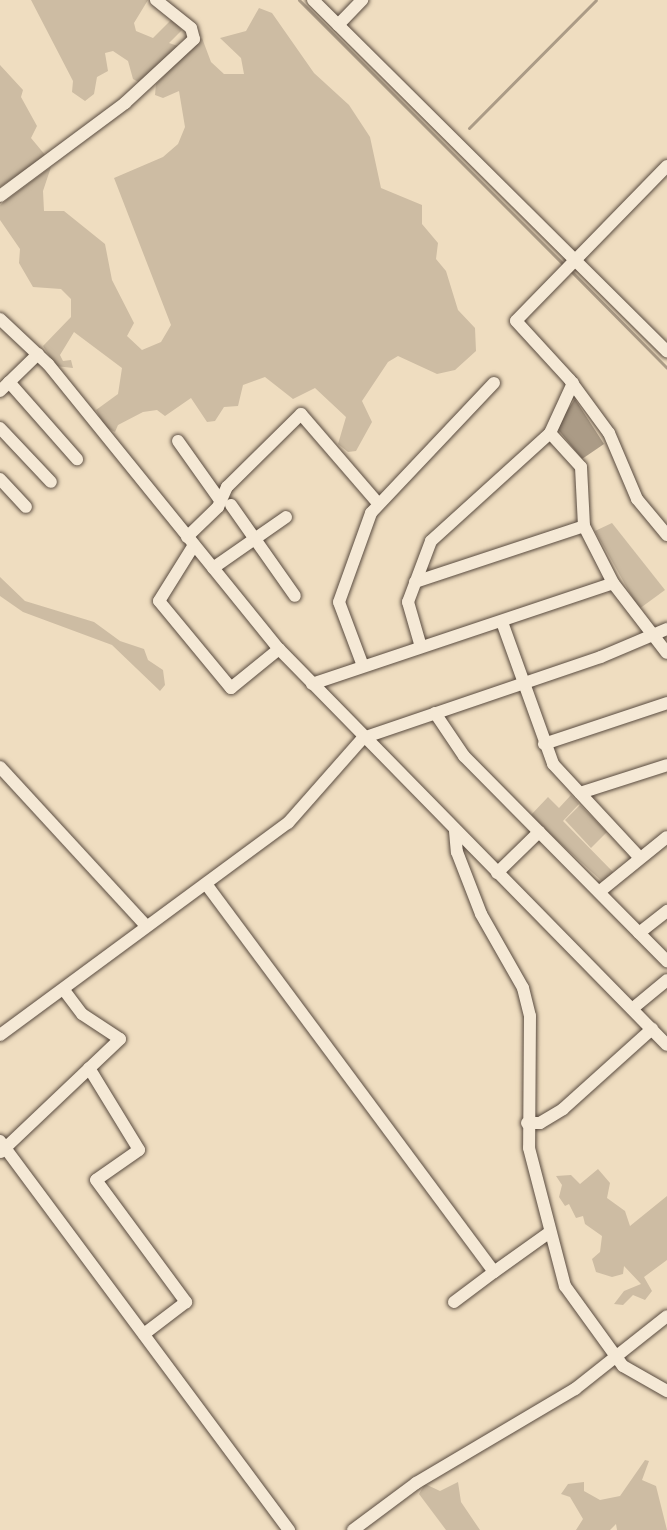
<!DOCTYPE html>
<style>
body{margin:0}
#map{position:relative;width:667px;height:1530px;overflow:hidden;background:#efddc0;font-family:"IM FELL French Canon",serif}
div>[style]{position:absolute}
.green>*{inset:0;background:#cdbca3}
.water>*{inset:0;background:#ab9b86}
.stream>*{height:3px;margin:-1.5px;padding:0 1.5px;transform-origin:1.5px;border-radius:1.5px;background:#ab9b86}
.roads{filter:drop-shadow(0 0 2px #594b3f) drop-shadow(0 0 2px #594b3f)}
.minor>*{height:12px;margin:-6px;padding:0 6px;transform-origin:6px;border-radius:6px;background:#f5e9d6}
span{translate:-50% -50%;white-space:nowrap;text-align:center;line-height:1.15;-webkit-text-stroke:4.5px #f5e9d6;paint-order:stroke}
</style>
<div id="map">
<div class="green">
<div style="clip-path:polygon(31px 0,148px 0,134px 23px,136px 31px,153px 38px,172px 19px,182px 30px,169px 43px,178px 46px,142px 84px,133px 79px,128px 61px,113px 51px,105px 53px,108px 71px,97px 77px,94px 94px,85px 101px,72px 92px,73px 81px)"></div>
<div style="clip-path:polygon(259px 8px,272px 13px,314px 73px,349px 105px,370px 137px,381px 188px,422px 205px,422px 224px,438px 243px,436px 259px,446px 271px,458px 310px,475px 328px,476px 351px,455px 370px,437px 374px,398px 356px,388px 362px,362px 401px,372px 422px,356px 451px,348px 452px,338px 444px,346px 417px,315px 388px,293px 399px,265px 377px,243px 385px,238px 406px,224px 407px,215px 421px,207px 422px,191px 398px,165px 416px,157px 410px,143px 412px,118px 425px,115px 432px,105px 427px,96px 410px,118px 394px,122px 368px,74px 332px,60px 355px,63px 361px,71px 360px,73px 368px,56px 366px,43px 346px,71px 317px,71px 299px,61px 289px,33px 287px,19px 263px,20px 249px,0 220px,0 205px,51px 167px,43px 191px,44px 211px,64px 211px,105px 244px,112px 280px,134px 323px,127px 336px,142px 350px,161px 342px,171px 325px,114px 178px,163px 157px,178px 144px,185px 127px,179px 91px,163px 98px,155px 95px,156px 84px,202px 38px,211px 62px,224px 74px,244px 74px,241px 58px,220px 38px,246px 31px)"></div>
<div style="clip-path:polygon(0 65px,23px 90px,21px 97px,37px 126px,31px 138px,46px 156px,0 187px)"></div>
<div style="clip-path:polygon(612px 523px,665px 590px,639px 609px,595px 531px)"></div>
<div style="clip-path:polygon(0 577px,25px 601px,94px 622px,120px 641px,144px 649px,148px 660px,163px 670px,165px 685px,160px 691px,112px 645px,23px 612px,0 596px)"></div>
<div style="clip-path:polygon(571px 795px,579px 804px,563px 821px,614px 873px,604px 883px,530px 816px,548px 797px,559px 808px)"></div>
<div style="clip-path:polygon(580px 805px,607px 832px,591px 848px,565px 820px)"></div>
<div style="clip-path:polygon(598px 1169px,610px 1183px,607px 1198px,625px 1211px,630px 1226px,667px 1196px,667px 1260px,644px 1277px,652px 1291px,645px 1300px,633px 1295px,623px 1305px,614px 1304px,624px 1291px,641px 1284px,624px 1266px,623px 1274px,612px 1277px,596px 1272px,592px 1259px,600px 1252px,602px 1236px,585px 1224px,583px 1216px,576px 1218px,569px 1204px,565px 1206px,559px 1197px,562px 1185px,556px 1176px,571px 1175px,580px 1184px)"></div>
<div style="clip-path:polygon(645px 1460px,649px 1461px,642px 1480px,656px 1486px,667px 1530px,617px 1530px,616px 1524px,610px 1530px,576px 1530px,583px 1519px,570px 1497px,561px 1494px,568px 1484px,584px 1482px,584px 1491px,600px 1500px,620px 1496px)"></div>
<div style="clip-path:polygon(458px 1482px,461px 1502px,480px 1530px,446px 1530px,419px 1494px,425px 1484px,440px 1491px)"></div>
</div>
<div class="water">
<div style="clip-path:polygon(575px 399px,604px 444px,582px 459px,556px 427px)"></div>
</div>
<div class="stream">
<div style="left:299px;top:0;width:375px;rotate:45deg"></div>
<div style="left:469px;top:128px;width:180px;rotate:-45.2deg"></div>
<div style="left:569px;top:269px;width:139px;rotate:45.3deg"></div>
</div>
<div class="roads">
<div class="minor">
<div style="left:313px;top:0;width:499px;rotate:44.8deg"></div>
<div style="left:338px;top:25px;width:35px;rotate:-46deg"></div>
<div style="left:667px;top:166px;width:216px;rotate:134.3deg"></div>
<div style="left:516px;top:321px;width:80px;rotate:47.5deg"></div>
<div style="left:570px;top:380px;width:66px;rotate:53.7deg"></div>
<div style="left:609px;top:433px;width:72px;rotate:67deg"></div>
<div style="left:637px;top:499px;width:47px;rotate:50.2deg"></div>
<div style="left:0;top:196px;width:156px;rotate:-36.6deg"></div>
<div style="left:125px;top:103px;width:94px;rotate:-42.8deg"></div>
<div style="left:194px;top:39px;width:11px;rotate:-105deg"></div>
<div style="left:191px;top:28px;width:45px;rotate:-141.3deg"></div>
<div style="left:0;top:319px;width:66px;rotate:43.2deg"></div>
<div style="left:48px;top:364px;width:367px;rotate:51deg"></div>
<div style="left:279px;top:649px;width:554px;rotate:45.58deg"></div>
<div style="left:9px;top:382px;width:103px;rotate:48.6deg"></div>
<div style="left:0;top:391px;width:53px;rotate:-44.2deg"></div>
<div style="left:0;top:428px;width:74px;rotate:46.6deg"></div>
<div style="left:550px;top:433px;width:55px;rotate:-65.3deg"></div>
<div style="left:178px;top:441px;width:72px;rotate:54.6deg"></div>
<div style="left:0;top:479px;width:38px;rotate:47deg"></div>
<div style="left:231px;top:505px;width:111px;rotate:54.9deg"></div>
<div style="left:187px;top:537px;width:43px;rotate:-44.1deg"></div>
<div style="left:218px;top:507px;width:22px;rotate:-66deg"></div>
<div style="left:227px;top:487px;width:104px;rotate:-44.6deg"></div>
<div style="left:301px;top:414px;width:116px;rotate:49.2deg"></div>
<div style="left:194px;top:545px;width:66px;rotate:122deg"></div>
<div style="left:159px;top:601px;width:113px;rotate:50.4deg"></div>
<div style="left:231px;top:688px;width:62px;rotate:-39.1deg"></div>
<div style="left:213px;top:568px;width:89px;rotate:-34.9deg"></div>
<div style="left:415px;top:582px;width:178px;rotate:-18.3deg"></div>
<div style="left:502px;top:622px;width:151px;rotate:70.2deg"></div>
<div style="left:553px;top:764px;width:127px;rotate:47.2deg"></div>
<div style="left:421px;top:647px;width:47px;rotate:-106.1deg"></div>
<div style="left:408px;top:602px;width:65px;rotate:-69.3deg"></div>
<div style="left:431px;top:541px;width:161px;rotate:-42.2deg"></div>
<div style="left:550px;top:433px;width:46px;rotate:47.6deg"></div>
<div style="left:581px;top:467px;width:59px;rotate:87.1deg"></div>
<div style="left:584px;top:526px;width:64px;rotate:63deg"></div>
<div style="left:613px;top:583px;width:88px;rotate:52.4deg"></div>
<div style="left:363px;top:666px;width:68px;rotate:-110.6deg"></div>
<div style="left:339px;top:602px;width:95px;rotate:-70.2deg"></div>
<div style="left:371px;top:513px;width:179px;rotate:-46.6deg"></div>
<div style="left:312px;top:684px;width:317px;rotate:-18.5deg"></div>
<div style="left:435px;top:713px;width:52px;rotate:56deg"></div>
<div style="left:464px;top:756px;width:289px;rotate:45.3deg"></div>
<div style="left:544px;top:744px;width:130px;rotate:-18.4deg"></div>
<div style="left:0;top:767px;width:216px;rotate:47.4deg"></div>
<div style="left:580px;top:793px;width:91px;rotate:-17.8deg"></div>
<div style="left:455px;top:831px;width:21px;rotate:85deg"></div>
<div style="left:457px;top:852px;width:66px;rotate:68.8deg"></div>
<div style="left:481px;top:914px;width:85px;rotate:60.4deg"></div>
<div style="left:523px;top:988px;width:29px;rotate:76deg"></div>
<div style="left:530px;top:1016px;width:132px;rotate:90.4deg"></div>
<div style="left:529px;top:1148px;width:143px;rotate:75.4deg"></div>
<div style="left:565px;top:1286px;width:99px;rotate:54.1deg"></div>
<div style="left:623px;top:1366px;width:51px;rotate:29.6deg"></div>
<div style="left:497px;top:873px;width:59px;rotate:-44.3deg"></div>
<div style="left:206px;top:884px;width:483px;rotate:53.4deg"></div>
<div style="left:494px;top:1272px;width:69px;rotate:-35.5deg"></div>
<div style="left:599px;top:892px;width:87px;rotate:-39deg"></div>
<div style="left:639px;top:933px;width:36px;rotate:-38deg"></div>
<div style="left:632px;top:1009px;width:45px;rotate:-39.6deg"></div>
<div style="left:0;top:1035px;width:358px;rotate:-36.4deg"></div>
<div style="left:288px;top:823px;width:113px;rotate:-48.6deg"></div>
<div style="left:363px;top:738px;width:251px;rotate:-18.8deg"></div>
<div style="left:601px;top:657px;width:72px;rotate:-23deg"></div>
<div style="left:89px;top:1068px;width:96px;rotate:58.6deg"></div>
<div style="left:139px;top:1150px;width:52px;rotate:145.1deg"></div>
<div style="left:96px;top:1180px;width:152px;rotate:53.6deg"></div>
<div style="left:186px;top:1302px;width:53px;rotate:142.7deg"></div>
<div style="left:527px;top:1123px;width:13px"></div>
<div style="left:540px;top:1123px;width:27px;rotate:-31deg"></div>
<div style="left:563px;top:1109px;width:120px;rotate:-42deg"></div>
<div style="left:0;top:1141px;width:485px;rotate:53.4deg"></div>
<div style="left:1px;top:1152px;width:164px;rotate:-43.5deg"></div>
<div style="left:120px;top:1039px;width:45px;rotate:-146.7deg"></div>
<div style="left:82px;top:1014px;width:31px;rotate:-127deg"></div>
<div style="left:454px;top:1302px;width:50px;rotate:-36.9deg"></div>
<div style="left:353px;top:1530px;width:79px;rotate:-36.7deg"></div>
<div style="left:416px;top:1483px;width:185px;rotate:-30.6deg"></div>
<div style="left:575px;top:1389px;width:117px;rotate:-38.4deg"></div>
</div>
</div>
</div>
